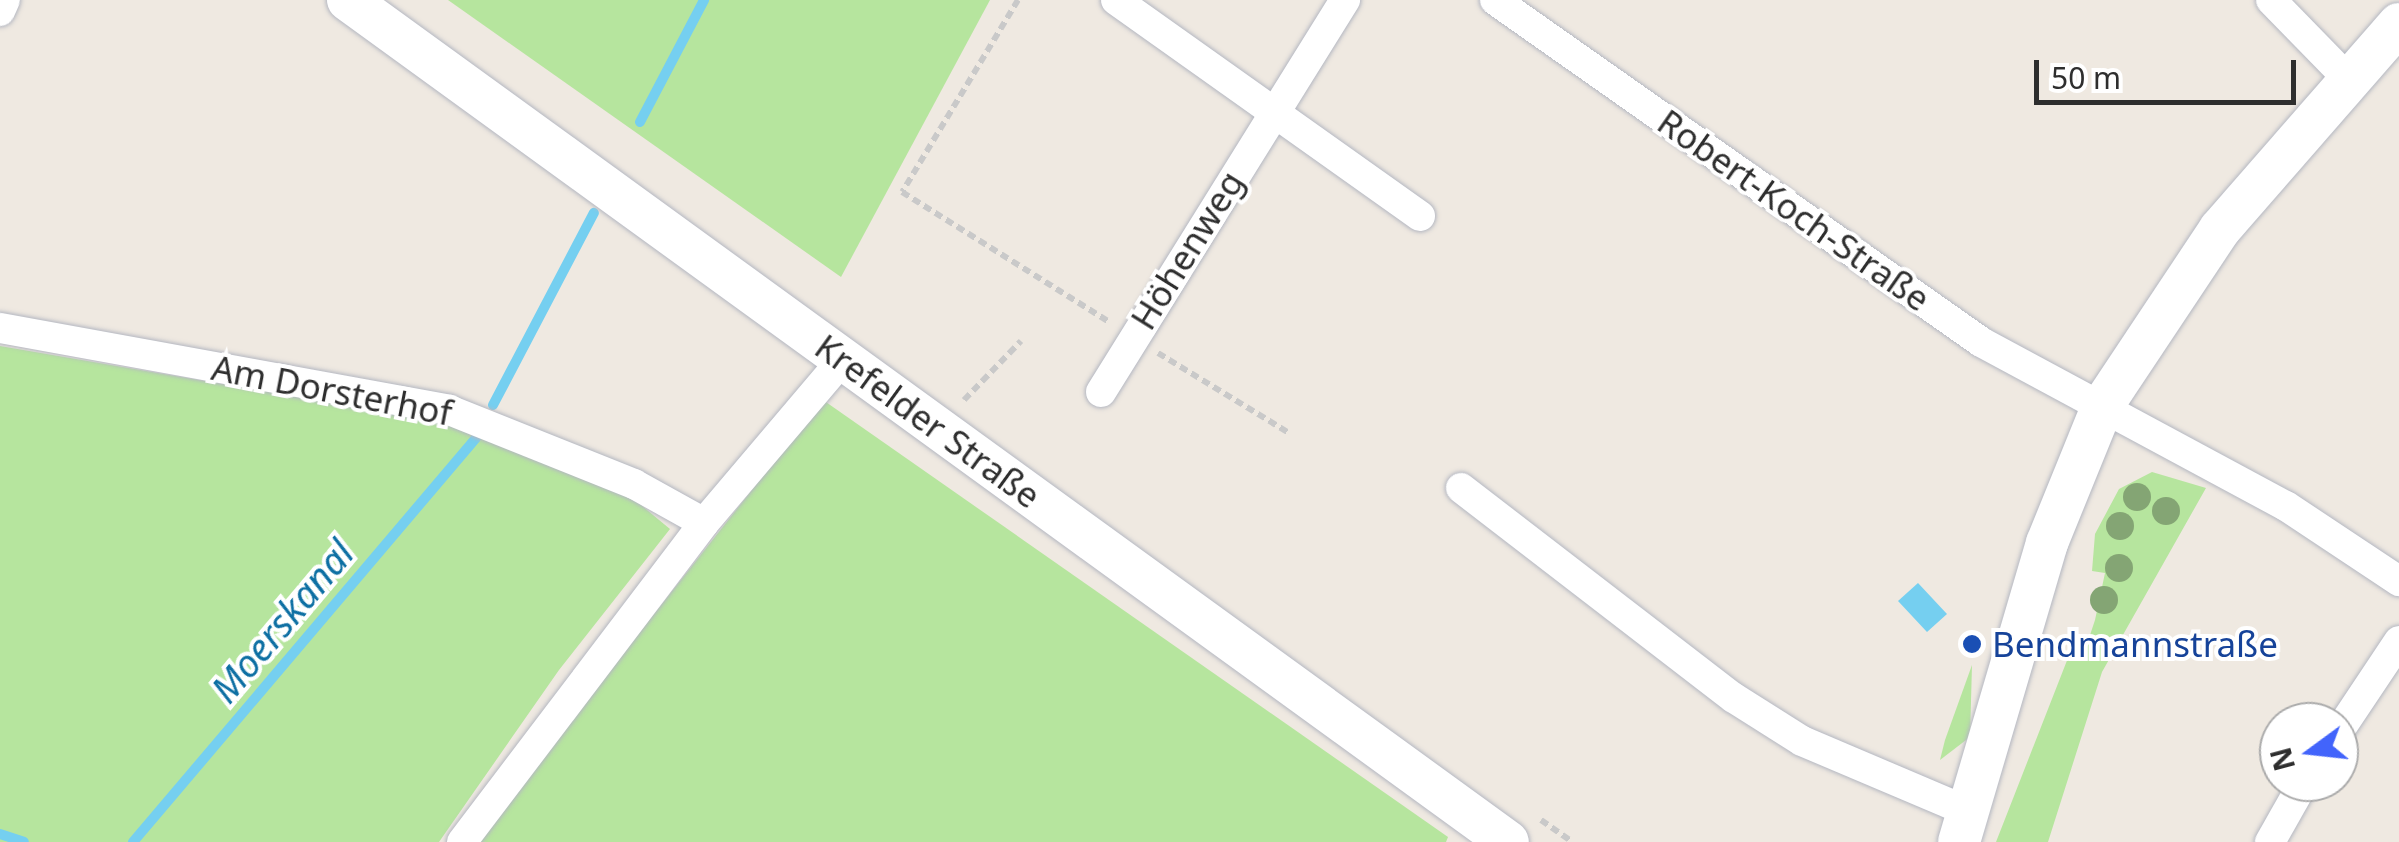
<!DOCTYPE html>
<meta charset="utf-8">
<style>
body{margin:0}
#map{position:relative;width:2399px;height:842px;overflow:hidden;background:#efe9e1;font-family:"Noto Sans",sans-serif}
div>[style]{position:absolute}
.green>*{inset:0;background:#b6e59e}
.water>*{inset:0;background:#75cff0}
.stream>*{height:10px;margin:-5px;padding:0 5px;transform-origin:5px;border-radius:5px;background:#75cff0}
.path>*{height:6px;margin-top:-3px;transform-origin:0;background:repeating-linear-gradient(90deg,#c9c9c9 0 8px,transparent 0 13px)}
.roads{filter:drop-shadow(0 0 2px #b4b7c1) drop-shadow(0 0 2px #b4b7c1)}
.street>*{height:30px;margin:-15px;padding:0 15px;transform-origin:15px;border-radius:15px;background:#fff}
.secondary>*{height:42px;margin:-21px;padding:0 21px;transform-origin:21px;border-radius:21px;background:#fff}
.trees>*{width:28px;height:28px;margin:-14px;border-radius:50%;background:#84a574}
.dots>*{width:28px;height:28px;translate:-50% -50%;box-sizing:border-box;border:5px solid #fff;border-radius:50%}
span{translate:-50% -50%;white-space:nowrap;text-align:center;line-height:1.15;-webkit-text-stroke:8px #fff;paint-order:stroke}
.street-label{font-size:35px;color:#2e2e2e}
.transit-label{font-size:35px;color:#164399}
.left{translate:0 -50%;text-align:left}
.water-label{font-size:38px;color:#0d6fa3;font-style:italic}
.north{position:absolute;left:2259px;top:702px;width:100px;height:100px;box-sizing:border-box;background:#fff;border:2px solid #ababab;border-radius:50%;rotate:255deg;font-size:28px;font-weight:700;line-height:40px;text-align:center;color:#2e2e2e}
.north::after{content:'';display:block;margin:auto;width:35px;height:45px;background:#4264fb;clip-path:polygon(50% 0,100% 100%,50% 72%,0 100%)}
.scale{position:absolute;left:2034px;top:60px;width:262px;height:45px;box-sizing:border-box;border:5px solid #2e2e2e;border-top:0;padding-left:12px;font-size:30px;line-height:35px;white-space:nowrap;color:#2e2e2e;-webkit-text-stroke:8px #fff;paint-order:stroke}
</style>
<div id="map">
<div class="green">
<div style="clip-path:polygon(448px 0,990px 0,841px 277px)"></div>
<div style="clip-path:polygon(0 346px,444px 422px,624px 491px,670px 529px,559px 670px,439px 842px,0 842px)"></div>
<div style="clip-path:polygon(823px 400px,1448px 837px,1446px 842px,474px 842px)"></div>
<div style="clip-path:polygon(2152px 472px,2206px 488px,2102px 672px,2048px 842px,1996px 842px,2075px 640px,2087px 644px,2095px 620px,2105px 573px,2092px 571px,2095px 534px,2119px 489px)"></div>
<div style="clip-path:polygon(1972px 665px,1970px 737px,1940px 760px,1945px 740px)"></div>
</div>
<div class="water">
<div style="clip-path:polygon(1918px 583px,1947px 614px,1927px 632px,1898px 601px)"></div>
</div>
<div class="stream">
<div style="left:640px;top:122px;width:138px;rotate:-62.3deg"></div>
<div style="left:493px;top:405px;width:217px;rotate:-62.3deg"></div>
<div style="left:0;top:834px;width:25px;rotate:18deg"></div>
<div style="left:133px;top:842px;width:530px;rotate:-49.67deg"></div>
</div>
<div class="path">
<div style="left:1018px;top:0;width:224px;rotate:121.1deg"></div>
<div style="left:902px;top:192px;width:244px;rotate:32.1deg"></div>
<div style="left:1158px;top:353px;width:153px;rotate:31.4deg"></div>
<div style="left:964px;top:400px;width:82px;rotate:-46deg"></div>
<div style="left:1541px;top:820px;width:38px;rotate:35deg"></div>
</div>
<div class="roads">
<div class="street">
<div style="left:1116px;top:0;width:373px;rotate:35.4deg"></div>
<div style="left:1495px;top:0;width:594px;rotate:35.13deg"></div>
<div style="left:1981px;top:342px;width:346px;rotate:28.3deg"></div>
<div style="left:2286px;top:506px;width:136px;rotate:33.6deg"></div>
<div style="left:2271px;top:0;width:113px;rotate:45.7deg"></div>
<div style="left:0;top:11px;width:12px;rotate:-66deg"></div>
<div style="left:0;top:328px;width:456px;rotate:10.3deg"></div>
<div style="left:449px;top:410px;width:199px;rotate:21.8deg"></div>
<div style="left:634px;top:484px;width:80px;rotate:29.1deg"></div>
<div style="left:704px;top:523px;width:215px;rotate:-49.7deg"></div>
<div style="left:1101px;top:392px;width:462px;rotate:-58.1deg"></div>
<div style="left:1461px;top:488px;width:344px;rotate:37.6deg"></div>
<div style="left:1734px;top:698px;width:80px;rotate:32.3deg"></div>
<div style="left:1802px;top:741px;width:179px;rotate:23deg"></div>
<div style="left:2339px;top:731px;width:108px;rotate:-56.3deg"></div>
<div style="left:462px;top:842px;width:400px;rotate:-52.8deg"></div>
<div style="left:2270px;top:842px;width:69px;rotate:-60.5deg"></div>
</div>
<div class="secondary">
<div style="left:348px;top:0;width:1433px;rotate:35.97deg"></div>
<div style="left:1959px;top:842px;width:312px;rotate:-73.6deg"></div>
<div style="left:2047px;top:543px;width:149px;rotate:-67.9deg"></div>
<div style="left:2103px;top:405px;width:211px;rotate:-56.4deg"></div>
<div style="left:2220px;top:229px;width:272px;rotate:-48.9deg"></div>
</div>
</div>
<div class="trees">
<div style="left:2137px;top:497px"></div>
<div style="left:2166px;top:511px"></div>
<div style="left:2120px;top:526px"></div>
<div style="left:2119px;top:568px"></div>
<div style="left:2104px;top:600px"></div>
</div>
<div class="dots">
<div style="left:1972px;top:644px;background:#1a4fb4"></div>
</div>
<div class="street-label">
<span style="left:1794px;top:210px;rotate:35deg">Robert-Koch-Straße</span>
<span style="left:1187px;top:250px;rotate:-58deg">Höhenweg</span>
<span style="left:332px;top:390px;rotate:11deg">Am Dorsterhof</span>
<span style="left:928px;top:421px;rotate:36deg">Krefelder Straße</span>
</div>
<div class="transit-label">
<span class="left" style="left:1992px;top:644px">Bendmannstraße</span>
</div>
<div class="water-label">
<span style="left:282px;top:621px;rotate:-50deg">Moerskanal</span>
</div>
<div class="north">N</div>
<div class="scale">50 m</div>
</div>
